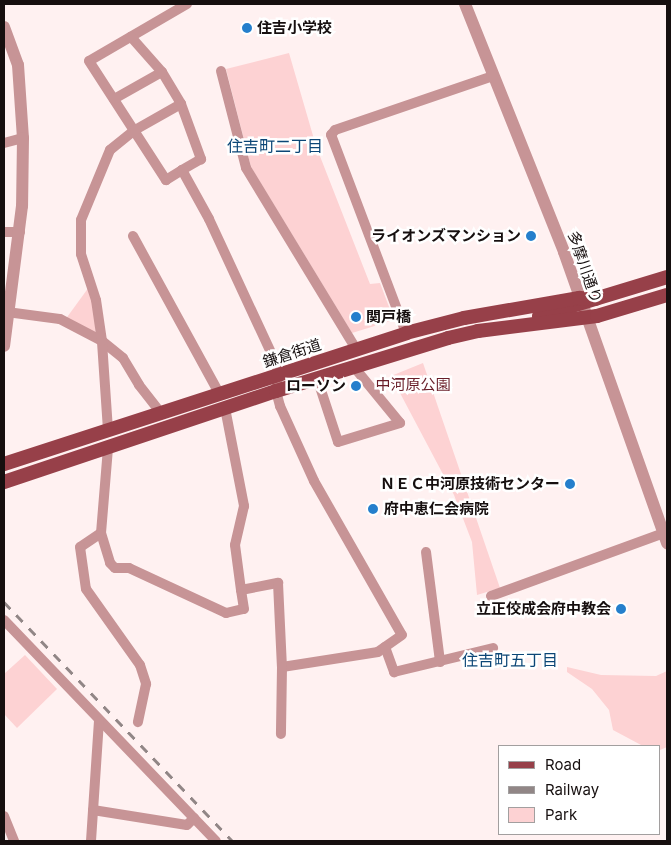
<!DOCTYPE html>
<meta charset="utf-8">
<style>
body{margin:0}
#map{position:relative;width:671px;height:845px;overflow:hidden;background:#fff1f1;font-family:Inter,"Noto Sans JP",sans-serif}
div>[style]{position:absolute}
.green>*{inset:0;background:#fdd2d3}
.minor>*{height:10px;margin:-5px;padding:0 5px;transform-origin:5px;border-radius:5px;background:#c79496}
.tertiary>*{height:12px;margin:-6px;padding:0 6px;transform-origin:6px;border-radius:6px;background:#c79496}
.primary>*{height:14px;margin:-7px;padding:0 7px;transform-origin:7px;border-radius:7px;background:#974049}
.rail>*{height:3px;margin-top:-1.5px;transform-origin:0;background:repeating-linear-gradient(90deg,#918686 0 9px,transparent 0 18px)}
.dots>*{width:14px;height:14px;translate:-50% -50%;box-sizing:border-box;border:2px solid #fff;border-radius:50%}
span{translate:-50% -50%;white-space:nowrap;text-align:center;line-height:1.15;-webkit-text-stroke:5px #fff;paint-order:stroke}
.poi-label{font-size:15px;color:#160f0f;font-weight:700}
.left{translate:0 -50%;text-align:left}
.right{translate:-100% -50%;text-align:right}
.street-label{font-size:15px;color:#160f0f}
.park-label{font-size:15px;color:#691d28}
.neighbourhood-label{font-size:16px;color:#0b4676}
.frame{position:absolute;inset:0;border:5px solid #160f0f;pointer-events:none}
.legend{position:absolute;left:498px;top:745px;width:162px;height:90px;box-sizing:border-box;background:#fff;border:1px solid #a29f9f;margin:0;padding:6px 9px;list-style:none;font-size:15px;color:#160f0f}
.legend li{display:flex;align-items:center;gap:10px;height:25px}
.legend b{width:25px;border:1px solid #a29f9f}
</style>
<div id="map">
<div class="green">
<div style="clip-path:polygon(289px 53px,316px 146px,370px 284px,380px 283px,394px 320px,352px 333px,251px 167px,226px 69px)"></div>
<div style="clip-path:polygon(89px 287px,94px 301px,96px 336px,65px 320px)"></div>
<div style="clip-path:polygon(423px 363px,500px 588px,477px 595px,472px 542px,454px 495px,391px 376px)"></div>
<div style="clip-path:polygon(25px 655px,57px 689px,17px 728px,4px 714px,4px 674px)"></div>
<div style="clip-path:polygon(567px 667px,601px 675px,656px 676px,667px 671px,667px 747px,660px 750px,660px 746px,643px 746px,613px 730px,609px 710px,592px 689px,567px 672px)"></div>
</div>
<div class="minor">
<div style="left:187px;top:4px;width:113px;rotate:149.8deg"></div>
<div style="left:89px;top:61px;width:142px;rotate:57.1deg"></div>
<div style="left:166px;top:180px;width:19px;rotate:-32deg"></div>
<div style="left:182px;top:170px;width:56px;rotate:61.1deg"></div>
<div style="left:209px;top:219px;width:157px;rotate:65.1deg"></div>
<div style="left:275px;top:361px;width:14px;rotate:78deg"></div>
<div style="left:278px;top:375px;width:16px;rotate:97deg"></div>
<div style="left:276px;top:391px;width:16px;rotate:75deg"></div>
<div style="left:280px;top:406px;width:82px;rotate:65.6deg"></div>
<div style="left:314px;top:481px;width:177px;rotate:60.3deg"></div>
<div style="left:402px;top:635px;width:29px;rotate:145deg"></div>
<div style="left:378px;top:652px;width:97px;rotate:171.1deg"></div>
<div style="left:221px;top:71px;width:100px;rotate:75.5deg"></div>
<div style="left:246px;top:168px;width:212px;rotate:58.7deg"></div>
<div style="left:162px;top:72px;width:37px;rotate:59deg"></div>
<div style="left:114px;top:99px;width:55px;rotate:-29.4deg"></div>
<div style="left:162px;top:72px;width:47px;rotate:-131.5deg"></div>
<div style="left:4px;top:143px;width:20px;rotate:-15deg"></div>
<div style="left:4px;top:232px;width:16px"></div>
<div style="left:133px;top:236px;width:179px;rotate:61.3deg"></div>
<div style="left:7px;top:312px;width:53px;rotate:7.5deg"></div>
<div style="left:60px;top:319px;width:47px;rotate:27.6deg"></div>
<div style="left:102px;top:341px;width:27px;rotate:39deg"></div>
<div style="left:123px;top:358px;width:31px;rotate:59deg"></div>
<div style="left:139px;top:385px;width:34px;rotate:52deg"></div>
<div style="left:406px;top:333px;width:212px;rotate:-110.7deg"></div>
<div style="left:331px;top:135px;width:6px;rotate:-51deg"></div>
<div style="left:335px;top:130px;width:167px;rotate:-18.9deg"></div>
<div style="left:317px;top:378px;width:67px;rotate:71.8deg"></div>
<div style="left:338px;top:442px;width:65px;rotate:-17deg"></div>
<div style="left:400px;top:423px;width:72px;rotate:-129.4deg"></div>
<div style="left:225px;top:408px;width:100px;rotate:79deg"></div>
<div style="left:244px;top:506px;width:40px;rotate:103deg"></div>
<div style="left:235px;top:545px;width:45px;rotate:82.4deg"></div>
<div style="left:108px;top:430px;width:89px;rotate:-93.9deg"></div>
<div style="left:102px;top:341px;width:41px;rotate:-98.3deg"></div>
<div style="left:96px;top:300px;width:48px;rotate:-108.1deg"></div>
<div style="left:81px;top:254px;width:34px;rotate:-90deg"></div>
<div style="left:81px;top:220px;width:76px;rotate:-67.5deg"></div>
<div style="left:110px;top:150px;width:32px;rotate:-39deg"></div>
<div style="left:135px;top:130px;width:53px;rotate:-29.5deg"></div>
<div style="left:181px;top:104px;width:59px;rotate:70deg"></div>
<div style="left:201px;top:159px;width:22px;rotate:150deg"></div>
<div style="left:108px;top:448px;width:85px;rotate:94.7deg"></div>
<div style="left:101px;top:533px;width:25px;rotate:146deg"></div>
<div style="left:80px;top:547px;width:42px;rotate:81.9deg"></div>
<div style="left:86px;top:589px;width:93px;rotate:54.6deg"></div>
<div style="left:140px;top:665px;width:20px;rotate:72deg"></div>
<div style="left:146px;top:684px;width:39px;rotate:102deg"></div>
<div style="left:101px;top:533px;width:31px;rotate:73deg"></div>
<div style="left:110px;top:563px;width:7px;rotate:45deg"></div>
<div style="left:115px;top:568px;width:14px"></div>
<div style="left:129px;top:568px;width:107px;rotate:24.9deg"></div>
<div style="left:226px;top:613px;width:18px;rotate:-13deg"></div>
<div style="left:244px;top:609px;width:19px;rotate:-99deg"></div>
<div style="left:241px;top:590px;width:38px;rotate:-11deg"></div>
<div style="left:278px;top:583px;width:84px;rotate:87.3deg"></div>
<div style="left:282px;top:667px;width:67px;rotate:90.9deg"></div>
<div style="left:426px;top:552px;width:111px;rotate:82.7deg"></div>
<div style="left:491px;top:596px;width:184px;rotate:-20deg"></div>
<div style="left:4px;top:620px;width:306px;rotate:46.2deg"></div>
<div style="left:385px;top:647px;width:27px;rotate:70deg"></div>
<div style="left:394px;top:672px;width:102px;rotate:-13.6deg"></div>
<div style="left:93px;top:810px;width:95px;rotate:9.1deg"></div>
<div style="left:187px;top:825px;width:10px;rotate:-45deg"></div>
<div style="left:4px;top:816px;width:27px;rotate:68deg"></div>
<div style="left:91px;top:841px;width:120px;rotate:-86.2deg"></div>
</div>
<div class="tertiary">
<div style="left:465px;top:4px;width:267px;rotate:68.2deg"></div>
<div style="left:564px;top:252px;width:309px;rotate:70.5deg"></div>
<div style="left:4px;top:27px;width:40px;rotate:69.8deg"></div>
<div style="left:18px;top:65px;width:73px;rotate:86.1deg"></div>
<div style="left:23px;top:138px;width:68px;rotate:90.8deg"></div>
<div style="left:22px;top:206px;width:141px;rotate:97.3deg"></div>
</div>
<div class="primary">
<div style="left:539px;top:316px;width:134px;rotate:-16.9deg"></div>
<div style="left:4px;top:464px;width:423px;rotate:-18deg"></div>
<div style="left:406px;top:333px;width:60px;rotate:-14.5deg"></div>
<div style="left:464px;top:318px;width:117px;rotate:-9.9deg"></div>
<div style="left:579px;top:298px;width:17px;rotate:3deg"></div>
<div style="left:4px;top:482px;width:287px;rotate:-18.5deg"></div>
<div style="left:276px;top:391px;width:180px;rotate:-17.1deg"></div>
<div style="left:448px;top:338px;width:31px;rotate:-13deg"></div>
<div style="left:478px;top:331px;width:120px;rotate:-7.2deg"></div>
<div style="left:597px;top:316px;width:73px;rotate:-16.7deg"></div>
</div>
<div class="rail">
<div style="left:4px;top:602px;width:330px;rotate:46.3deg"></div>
</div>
<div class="dots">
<div style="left:247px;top:28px;background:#257fcc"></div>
<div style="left:531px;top:236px;background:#257fcc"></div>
<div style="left:356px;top:317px;background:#257fcc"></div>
<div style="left:356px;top:386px;background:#257fcc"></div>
<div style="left:570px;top:484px;background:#257fcc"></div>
<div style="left:373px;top:509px;background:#257fcc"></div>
<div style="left:621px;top:609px;background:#257fcc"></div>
</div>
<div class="poi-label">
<span class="left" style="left:257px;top:28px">住吉小学校</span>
<span class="right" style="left:521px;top:236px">ライオンズマンション</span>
<span class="left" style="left:366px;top:317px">関戸橋</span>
<span class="right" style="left:346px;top:386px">ローソン</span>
<span class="right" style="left:560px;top:484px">ＮＥＣ中河原技術センター</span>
<span class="left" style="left:384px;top:509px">府中恵仁会病院</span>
<span class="right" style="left:611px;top:609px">立正佼成会府中教会</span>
</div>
<div class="street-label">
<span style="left:585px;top:267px;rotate:71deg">多摩川通り</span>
<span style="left:292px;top:353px;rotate:-18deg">鎌倉街道</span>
</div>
<div class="park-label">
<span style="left:413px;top:385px">中河原公園</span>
</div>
<div class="neighbourhood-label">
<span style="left:275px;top:146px">住吉町二丁目</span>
<span style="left:510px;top:660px">住吉町五丁目</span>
</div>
<div class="frame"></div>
<ul class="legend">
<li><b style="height:6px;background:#974049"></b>Road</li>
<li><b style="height:6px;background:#918686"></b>Railway</li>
<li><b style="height:14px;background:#fdd2d3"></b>Park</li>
</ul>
</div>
